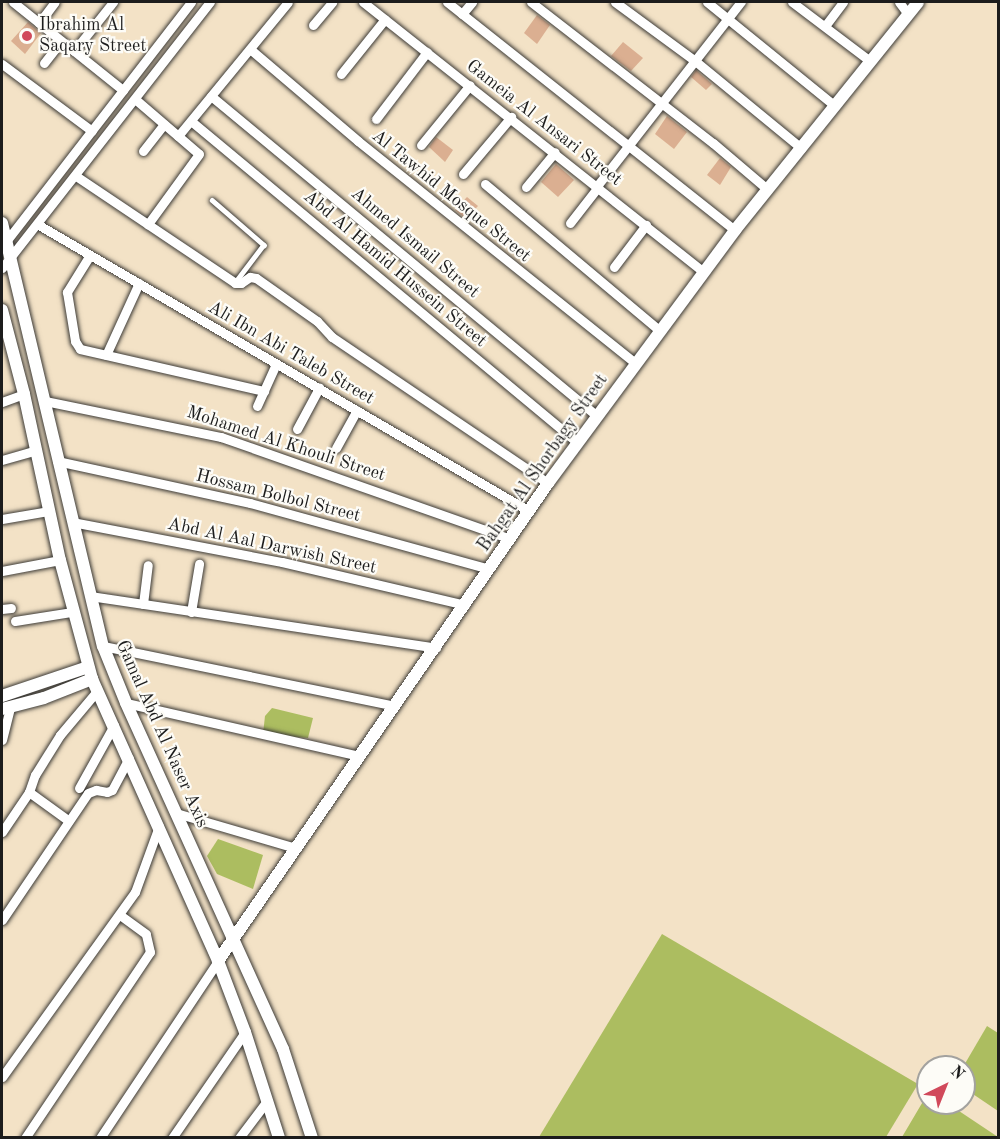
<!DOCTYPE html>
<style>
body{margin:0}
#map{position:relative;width:1000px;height:1139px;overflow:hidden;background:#f3e2c6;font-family:"Old Standard TT",serif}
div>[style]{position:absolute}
.green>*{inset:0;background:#acbd60}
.building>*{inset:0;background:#dbaf91}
.roads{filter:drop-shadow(0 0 2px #3c3a36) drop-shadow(0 0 2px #3c3a36)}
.service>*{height:4.5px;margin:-2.25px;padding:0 2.25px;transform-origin:2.25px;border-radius:2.25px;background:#fff}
.minor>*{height:9px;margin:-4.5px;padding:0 4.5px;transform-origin:4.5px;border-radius:4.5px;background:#fff}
.tertiary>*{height:12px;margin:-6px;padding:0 6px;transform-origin:6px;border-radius:6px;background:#fff}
.dots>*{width:16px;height:16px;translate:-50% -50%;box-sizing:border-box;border:3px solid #fdfcf7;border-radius:50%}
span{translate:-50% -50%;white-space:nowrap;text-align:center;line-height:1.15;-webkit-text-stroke:4.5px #fdfcf7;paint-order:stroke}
.poi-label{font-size:18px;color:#1c1c1c}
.left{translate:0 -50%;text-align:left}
.street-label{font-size:18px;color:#1c1c1c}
.frame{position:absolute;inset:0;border:3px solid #1c1c1c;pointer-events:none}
.north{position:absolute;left:916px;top:1055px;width:60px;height:60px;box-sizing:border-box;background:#fdfcf7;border:2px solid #a3a29f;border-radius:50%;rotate:43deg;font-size:16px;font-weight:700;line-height:24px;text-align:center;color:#1c1c1c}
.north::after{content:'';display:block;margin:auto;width:21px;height:27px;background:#d1495b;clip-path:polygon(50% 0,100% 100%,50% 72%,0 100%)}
</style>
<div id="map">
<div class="green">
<div style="clip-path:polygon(272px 708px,313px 718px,308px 738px,263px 734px,265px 716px)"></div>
<div style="clip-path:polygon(218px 839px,263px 855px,253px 889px,217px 874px,207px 856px)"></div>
<div style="clip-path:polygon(662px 934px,918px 1084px,886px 1137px,539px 1137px)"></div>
<div style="clip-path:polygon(987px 1026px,998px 1033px,998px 1111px,964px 1088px,963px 1067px)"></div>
<div style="clip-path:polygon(928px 1093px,928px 1103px,947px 1103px,998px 1137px,902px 1137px)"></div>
</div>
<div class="building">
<div style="clip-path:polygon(537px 15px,550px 25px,537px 44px,524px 33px)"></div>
<div style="clip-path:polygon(28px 22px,41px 33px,25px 54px,11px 41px)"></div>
<div style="clip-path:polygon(623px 42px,643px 58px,631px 71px,611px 56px)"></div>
<div style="clip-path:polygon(696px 70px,712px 84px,706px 90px,691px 77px)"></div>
<div style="clip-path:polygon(667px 116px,687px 132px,674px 149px,655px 134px)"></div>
<div style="clip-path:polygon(436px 137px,453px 150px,445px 162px,429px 147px)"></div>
<div style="clip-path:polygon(720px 158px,731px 167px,720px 185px,707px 175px)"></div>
<div style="clip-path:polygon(556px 164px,574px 180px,558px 197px,541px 182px)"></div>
<div style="clip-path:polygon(467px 197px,478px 206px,466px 219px,455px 210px)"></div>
</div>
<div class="roads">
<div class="service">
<div style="left:212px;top:200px;width:69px;rotate:40.9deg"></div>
<div style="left:264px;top:245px;width:48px;rotate:127.3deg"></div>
</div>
<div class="minor">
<div style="left:13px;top:2px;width:141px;rotate:38.7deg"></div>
<div style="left:363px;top:2px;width:435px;rotate:38.4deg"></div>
<div style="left:447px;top:2px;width:367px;rotate:38.4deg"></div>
<div style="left:531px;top:2px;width:230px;rotate:37.8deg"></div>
<div style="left:713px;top:143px;width:71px;rotate:40.4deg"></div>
<div style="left:615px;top:2px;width:98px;rotate:36.3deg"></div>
<div style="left:694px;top:60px;width:139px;rotate:39.4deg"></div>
<div style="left:707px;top:2px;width:165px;rotate:39.1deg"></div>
<div style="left:792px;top:2px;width:98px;rotate:37.1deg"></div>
<div style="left:899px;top:2px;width:15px;rotate:53deg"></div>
<div style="left:462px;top:14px;width:16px;rotate:-50deg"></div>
<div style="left:39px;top:23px;width:26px;rotate:-53deg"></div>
<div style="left:313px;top:25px;width:30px;rotate:-50deg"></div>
<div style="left:825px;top:26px;width:30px;rotate:-53deg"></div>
<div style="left:250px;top:49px;width:142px;rotate:40.4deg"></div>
<div style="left:358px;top:141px;width:356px;rotate:38.7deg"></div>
<div style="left:74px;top:51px;width:63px;rotate:-51.5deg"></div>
<div style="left:44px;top:63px;width:28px;rotate:-52deg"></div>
<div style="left:2px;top:64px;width:112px;rotate:36.7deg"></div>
<div style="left:341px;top:74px;width:70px;rotate:-51.3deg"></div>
<div style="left:211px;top:96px;width:501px;rotate:39.66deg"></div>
<div style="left:135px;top:99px;width:84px;rotate:40.7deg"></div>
<div style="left:199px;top:154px;width:87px;rotate:126.1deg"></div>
<div style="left:376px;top:119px;width:84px;rotate:-52.7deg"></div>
<div style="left:191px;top:121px;width:503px;rotate:39.76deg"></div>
<div style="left:178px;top:136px;width:173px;rotate:-50.6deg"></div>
<div style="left:421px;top:145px;width:77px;rotate:-50.8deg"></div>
<div style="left:143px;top:151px;width:34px;rotate:-52deg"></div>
<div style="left:463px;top:174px;width:75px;rotate:-49.9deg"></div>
<div style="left:76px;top:176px;width:192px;rotate:33.9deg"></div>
<div style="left:235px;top:283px;width:6px"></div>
<div style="left:241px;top:283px;width:11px;rotate:-34deg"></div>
<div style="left:250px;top:277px;width:6px;rotate:9deg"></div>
<div style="left:256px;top:278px;width:75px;rotate:35.2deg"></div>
<div style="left:317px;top:321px;width:22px;rotate:47deg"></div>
<div style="left:332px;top:337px;width:261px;rotate:34.1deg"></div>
<div style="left:485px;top:184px;width:229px;rotate:40deg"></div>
<div style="left:597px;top:186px;width:234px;rotate:-52deg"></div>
<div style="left:526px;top:187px;width:45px;rotate:-50.4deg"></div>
<div style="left:570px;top:223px;width:46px;rotate:-52.1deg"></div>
<div style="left:37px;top:224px;width:570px;rotate:30.26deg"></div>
<div style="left:4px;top:244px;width:306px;rotate:-52.3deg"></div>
<div style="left:90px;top:255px;width:44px;rotate:121.9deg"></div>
<div style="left:67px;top:292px;width:50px;rotate:80.7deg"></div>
<div style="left:75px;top:341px;width:9px;rotate:58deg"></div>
<div style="left:80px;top:349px;width:189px;rotate:12.9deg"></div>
<div style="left:614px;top:267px;width:53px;rotate:-52.7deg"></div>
<div style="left:2px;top:268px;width:338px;rotate:-52deg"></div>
<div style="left:106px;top:355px;width:79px;rotate:-65.4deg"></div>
<div style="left:45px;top:401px;width:180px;rotate:11.6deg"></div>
<div style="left:221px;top:437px;width:306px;rotate:19.4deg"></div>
<div style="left:2px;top:402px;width:23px;rotate:-20deg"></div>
<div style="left:257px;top:406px;width:46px;rotate:-65.7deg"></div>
<div style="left:297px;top:429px;width:47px;rotate:-61.8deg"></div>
<div style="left:336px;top:448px;width:43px;rotate:-61.1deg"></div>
<div style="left:2px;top:460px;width:35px;rotate:-16deg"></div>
<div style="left:57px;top:461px;width:198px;rotate:12.3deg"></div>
<div style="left:250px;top:503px;width:248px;rotate:15.4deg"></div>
<div style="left:2px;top:519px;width:48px;rotate:-9.7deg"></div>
<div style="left:72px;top:522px;width:214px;rotate:10.8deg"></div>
<div style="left:282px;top:562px;width:188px;rotate:13.2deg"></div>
<div style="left:2px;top:571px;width:59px;rotate:-10.7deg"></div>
<div style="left:90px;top:596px;width:350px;rotate:8.5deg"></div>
<div style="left:143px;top:604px;width:39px;rotate:-83deg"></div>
<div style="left:2px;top:609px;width:9px;rotate:-6deg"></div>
<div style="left:191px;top:612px;width:49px;rotate:-80.5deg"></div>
<div style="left:15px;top:621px;width:58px;rotate:-9deg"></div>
<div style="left:103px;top:646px;width:298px;rotate:11.6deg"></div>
<div style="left:126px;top:703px;width:240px;rotate:12.8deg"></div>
<div style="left:2px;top:740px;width:34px;rotate:-76deg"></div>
<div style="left:79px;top:788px;width:72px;rotate:-60.9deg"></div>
<div style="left:29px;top:792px;width:49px;rotate:35.9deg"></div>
<div style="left:176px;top:813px;width:125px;rotate:16.3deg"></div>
<div style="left:2px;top:832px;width:48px;rotate:-56deg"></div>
<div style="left:29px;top:792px;width:18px;rotate:-71deg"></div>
<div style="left:35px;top:775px;width:47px;rotate:-58deg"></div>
<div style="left:60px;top:735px;width:57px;rotate:-49.9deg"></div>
<div style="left:2px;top:920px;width:153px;rotate:-55.9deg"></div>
<div style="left:88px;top:793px;width:9px;rotate:-21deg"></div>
<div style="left:96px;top:790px;width:11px;rotate:10deg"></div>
<div style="left:107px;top:792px;width:5px;rotate:-22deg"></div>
<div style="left:112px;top:790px;width:36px;rotate:-62deg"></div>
<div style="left:2px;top:1077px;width:228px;rotate:-54.3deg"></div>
<div style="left:135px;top:892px;width:70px;rotate:-70deg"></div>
<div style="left:25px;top:1138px;width:224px;rotate:-56.1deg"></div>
<div style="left:150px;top:952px;width:18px;rotate:-103deg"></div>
<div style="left:146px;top:934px;width:32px;rotate:-144deg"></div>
<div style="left:100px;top:1138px;width:213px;rotate:-56.3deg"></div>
<div style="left:172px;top:1138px;width:129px;rotate:-55.4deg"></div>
<div style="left:239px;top:1138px;width:46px;rotate:-52.9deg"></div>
</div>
<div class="tertiary">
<div style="left:2px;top:223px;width:435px;rotate:76.6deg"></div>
<div style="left:103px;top:646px;width:61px;rotate:68deg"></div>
<div style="left:126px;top:703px;width:380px;rotate:65.6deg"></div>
<div style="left:283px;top:1049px;width:94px;rotate:72deg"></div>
<div style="left:2px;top:310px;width:87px;rotate:75.3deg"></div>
<div style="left:24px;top:394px;width:170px;rotate:77.8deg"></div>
<div style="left:60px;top:560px;width:123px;rotate:74.9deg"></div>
<div style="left:92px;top:679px;width:309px;rotate:65.9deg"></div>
<div style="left:218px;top:961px;width:76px;rotate:69.2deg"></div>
<div style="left:245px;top:1032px;width:111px;rotate:72.2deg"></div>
<div style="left:2px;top:696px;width:91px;rotate:-18.6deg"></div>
<div style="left:2px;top:709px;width:43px;rotate:-14.7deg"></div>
<div style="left:44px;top:698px;width:52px;rotate:-21.6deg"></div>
<div style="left:218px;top:961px;width:581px;rotate:-55.38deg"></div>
<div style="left:548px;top:483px;width:315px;rotate:-53.5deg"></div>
<div style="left:735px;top:230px;width:292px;rotate:-51.2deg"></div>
</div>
</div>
<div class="dots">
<div style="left:27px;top:36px;background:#d1495b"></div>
</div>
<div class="poi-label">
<span class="left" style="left:39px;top:36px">Ibrahim Al<br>Saqary Street</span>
</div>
<div class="street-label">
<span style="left:544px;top:123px;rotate:38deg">Gameia Al Ansari Street</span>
<span style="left:451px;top:196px;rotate:39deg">Al Tawhid Mosque Street</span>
<span style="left:415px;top:243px;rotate:40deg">Ahmed Ismail Street</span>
<span style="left:395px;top:269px;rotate:40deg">Abd Al Hamid Hussein Street</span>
<span style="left:291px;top:353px;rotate:30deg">Ali Ibn Abi Taleb Street</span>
<span style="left:286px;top:444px;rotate:18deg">Mohamed Al Khouli Street</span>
<span style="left:543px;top:463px;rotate:-55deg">Bahgat Al Shorbagy Street</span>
<span style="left:278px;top:496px;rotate:14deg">Hossam Bolbol Street</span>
<span style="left:272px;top:546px;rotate:12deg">Abd Al Aal Darwish Street</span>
<span style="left:162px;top:734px;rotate:66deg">Gamal Abd Al Naser Axis</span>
</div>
<div class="frame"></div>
<div class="north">N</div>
</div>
